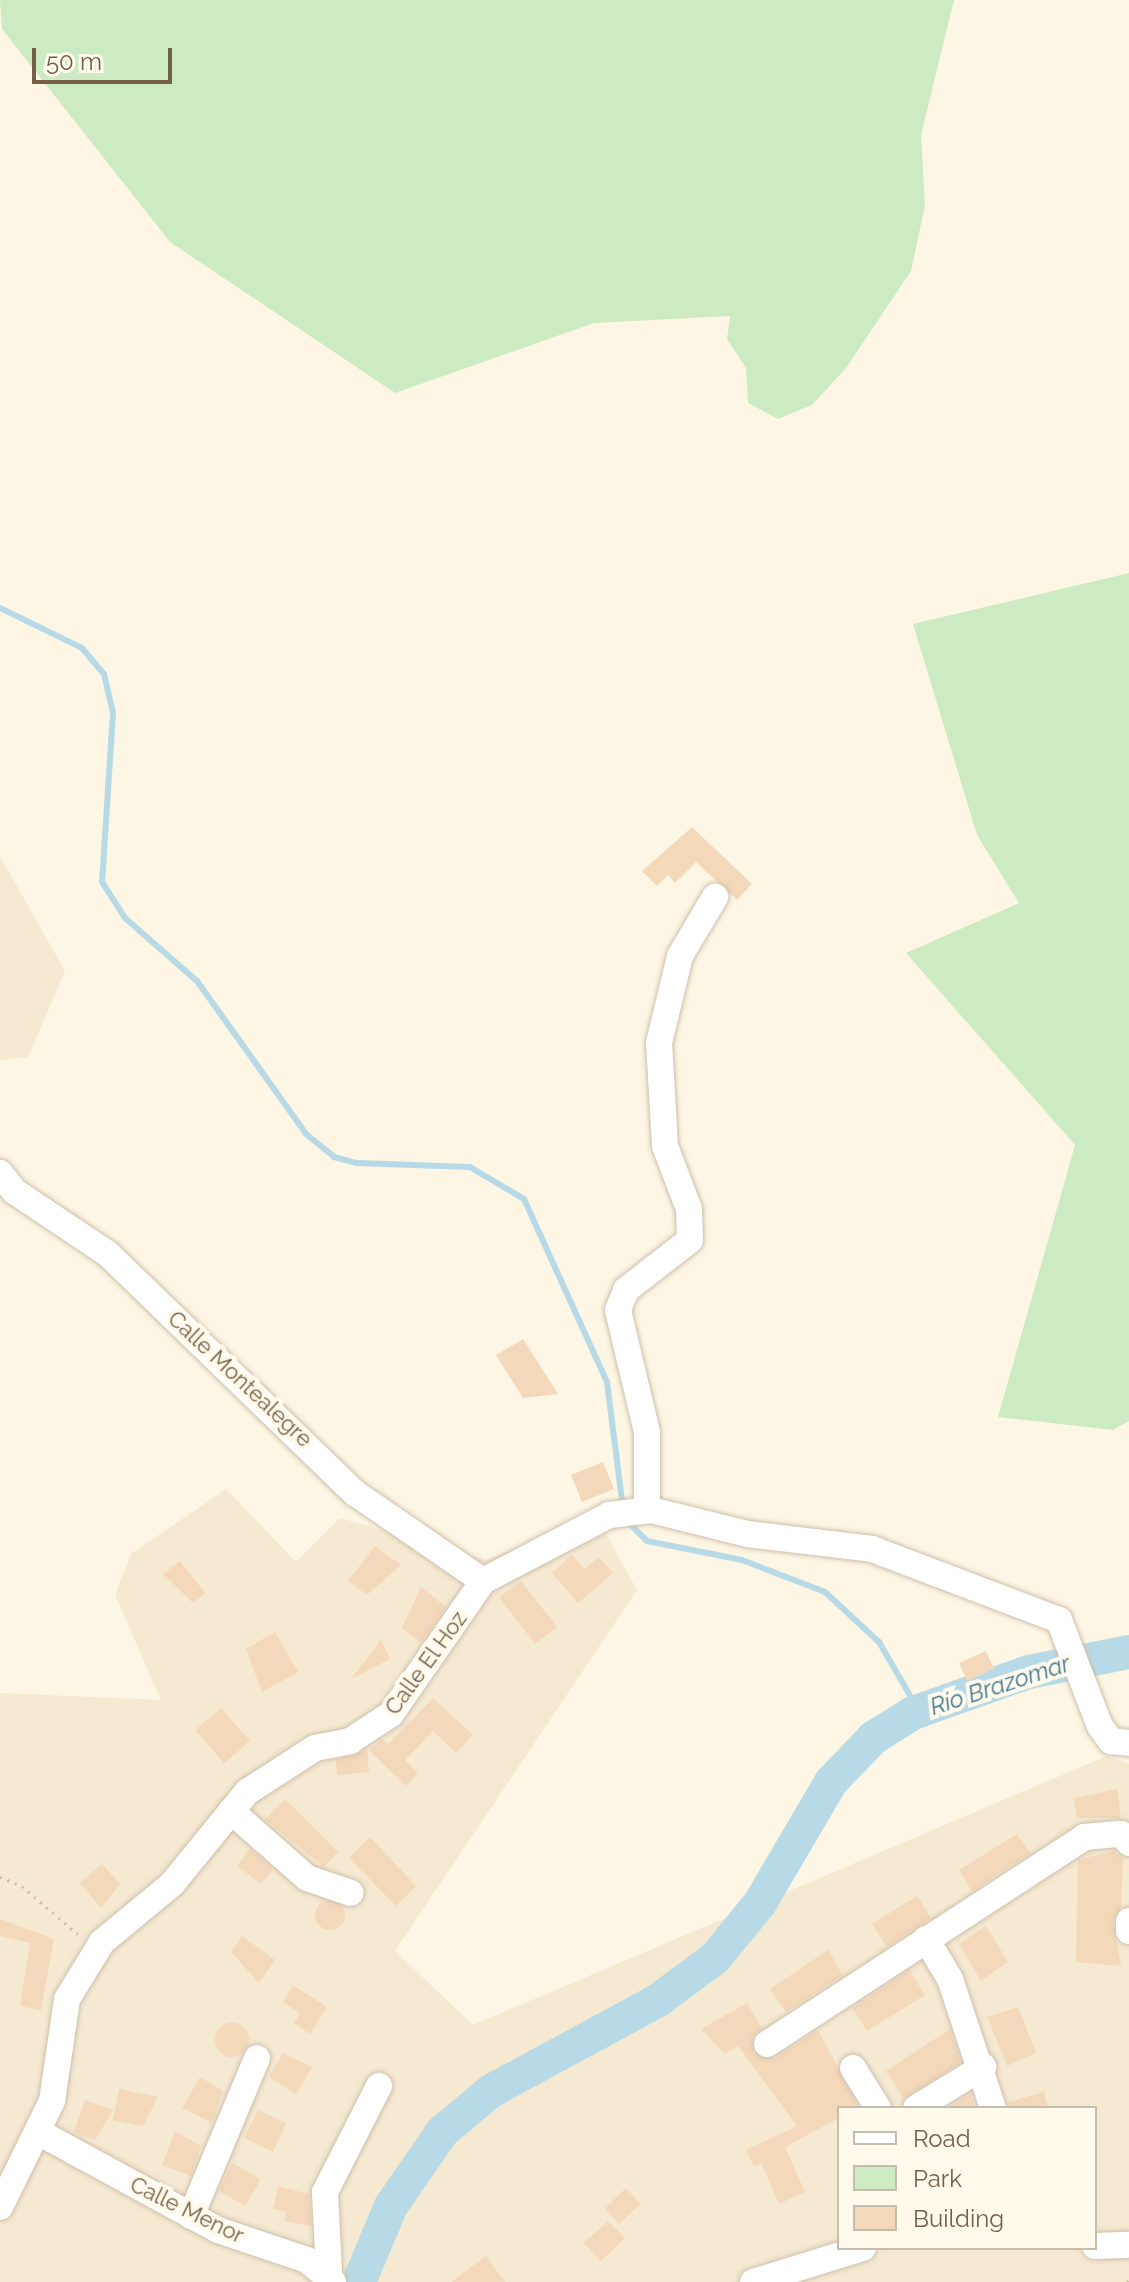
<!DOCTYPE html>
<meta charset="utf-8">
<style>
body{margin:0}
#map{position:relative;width:1129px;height:2282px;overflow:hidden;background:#fdf6e4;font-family:Raleway,sans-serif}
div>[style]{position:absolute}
.residential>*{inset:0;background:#f5e9d2}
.green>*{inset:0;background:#cdebc2}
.stream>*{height:6px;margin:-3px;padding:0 3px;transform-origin:3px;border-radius:3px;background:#b8dae7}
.river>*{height:34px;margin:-17px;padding:0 17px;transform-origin:17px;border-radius:17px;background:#b8dae7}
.building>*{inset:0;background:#f3d8ba}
.round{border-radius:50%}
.path>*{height:3px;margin-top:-1.5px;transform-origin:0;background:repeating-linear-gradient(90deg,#d8bc9e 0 2px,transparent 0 8px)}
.roads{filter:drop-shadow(0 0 2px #cfbfaa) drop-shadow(0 0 2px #cfbfaa)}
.minor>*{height:26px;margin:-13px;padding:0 13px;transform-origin:13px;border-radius:13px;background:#fff}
span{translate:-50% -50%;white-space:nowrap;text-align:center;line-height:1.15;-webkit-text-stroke:8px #fffaeb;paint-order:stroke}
.street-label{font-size:22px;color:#765f49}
.water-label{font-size:24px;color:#447a92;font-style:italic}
.legend{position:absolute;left:837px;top:2106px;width:260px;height:144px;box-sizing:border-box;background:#fffaeb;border:2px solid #c8bcaa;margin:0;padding:10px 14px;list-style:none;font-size:24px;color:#765f49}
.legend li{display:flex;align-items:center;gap:16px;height:40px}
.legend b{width:40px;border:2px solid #c8bcaa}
.scale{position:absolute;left:32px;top:48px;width:140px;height:36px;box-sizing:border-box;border:4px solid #765f49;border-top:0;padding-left:10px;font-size:24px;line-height:28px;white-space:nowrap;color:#765f49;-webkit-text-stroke:6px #fffaeb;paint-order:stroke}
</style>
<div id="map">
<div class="residential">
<div style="clip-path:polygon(0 856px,65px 971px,28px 1057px,0 1060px)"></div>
<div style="clip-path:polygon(evenodd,226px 1489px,296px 1562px,340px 1518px,486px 1560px,596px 1516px,637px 1590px,395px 1951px,473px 2025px,1107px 1756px,1129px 1764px,1129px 2282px,0 2282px,0 1693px,161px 1700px,115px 1595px,131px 1554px,226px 1489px,839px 2108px,1095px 2108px,1095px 2248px,839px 2248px,839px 2108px)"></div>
</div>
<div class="green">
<div style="clip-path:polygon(0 0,954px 0,921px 135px,925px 205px,911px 271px,846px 368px,812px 405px,778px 419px,748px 403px,746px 368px,727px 339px,730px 316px,594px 323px,395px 393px,170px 242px,2px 29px)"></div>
<div style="clip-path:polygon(1129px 573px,1129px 1421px,1113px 1430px,998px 1417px,1075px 1145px,906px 953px,1019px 903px,977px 835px,913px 624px)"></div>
</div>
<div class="stream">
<div style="left:0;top:608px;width:91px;rotate:26deg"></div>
<div style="left:82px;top:648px;width:34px;rotate:50deg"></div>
<div style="left:104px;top:674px;width:40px;rotate:77deg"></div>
<div style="left:113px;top:713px;width:169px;rotate:93.7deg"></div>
<div style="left:102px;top:882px;width:43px;rotate:57.4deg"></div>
<div style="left:125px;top:918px;width:96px;rotate:41.2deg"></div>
<div style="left:197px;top:981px;width:188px;rotate:54.5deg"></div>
<div style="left:306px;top:1134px;width:36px;rotate:39deg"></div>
<div style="left:334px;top:1157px;width:24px;rotate:15deg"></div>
<div style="left:357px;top:1163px;width:113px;rotate:2deg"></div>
<div style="left:470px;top:1167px;width:63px;rotate:30.7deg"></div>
<div style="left:524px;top:1199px;width:201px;rotate:65.6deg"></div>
<div style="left:607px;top:1382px;width:127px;rotate:82.8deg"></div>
<div style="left:625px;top:1519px;width:31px;rotate:45deg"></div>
<div style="left:647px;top:1541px;width:97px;rotate:11.3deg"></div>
<div style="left:742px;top:1560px;width:89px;rotate:21.1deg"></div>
<div style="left:825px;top:1592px;width:74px;rotate:42.8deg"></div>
<div style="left:879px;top:1642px;width:80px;rotate:59.9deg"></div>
</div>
<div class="river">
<div style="left:359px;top:2282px;width:82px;rotate:-67.2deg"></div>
<div style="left:391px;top:2206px;width:90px;rotate:-55.4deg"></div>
<div style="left:442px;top:2132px;width:64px;rotate:-39.9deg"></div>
<div style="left:491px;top:2091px;width:189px;rotate:-28.5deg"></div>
<div style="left:657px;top:2001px;width:72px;rotate:-36.6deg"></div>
<div style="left:715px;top:1958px;width:71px;rotate:-50.7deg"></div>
<div style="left:760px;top:1903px;width:140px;rotate:-59.6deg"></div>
<div style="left:831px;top:1782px;width:61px;rotate:-46.3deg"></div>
<div style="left:873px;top:1738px;width:47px;rotate:-32deg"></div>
<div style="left:913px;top:1713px;width:123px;rotate:-19.5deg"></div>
<div style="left:1029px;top:1672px;width:102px;rotate:-11.3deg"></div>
</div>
<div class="building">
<div style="clip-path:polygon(692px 827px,752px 884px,737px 900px,696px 862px,675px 883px,668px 875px,657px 886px,642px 871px)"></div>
<div style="clip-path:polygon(523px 1339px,558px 1394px,523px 1398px,496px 1355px)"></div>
<div style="clip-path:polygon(603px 1462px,614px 1489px,582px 1502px,571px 1475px)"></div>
<div style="clip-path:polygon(375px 1546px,401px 1565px,367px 1595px,348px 1581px)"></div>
<div style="clip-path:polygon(572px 1555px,585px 1569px,599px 1557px,613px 1573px,578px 1603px,552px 1573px)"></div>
<div style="clip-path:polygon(180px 1561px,205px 1593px,193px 1603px,163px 1574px)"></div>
<div style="clip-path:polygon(521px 1581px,557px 1627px,535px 1644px,499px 1597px)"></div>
<div style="clip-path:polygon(421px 1587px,446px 1607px,421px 1643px,402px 1628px)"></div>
<div style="clip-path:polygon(275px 1632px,298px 1672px,262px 1692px,246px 1649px)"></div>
<div style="clip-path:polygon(381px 1640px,390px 1659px,351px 1679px)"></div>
<div style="clip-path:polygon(986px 1651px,994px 1669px,967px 1681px,959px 1663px)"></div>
<div style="clip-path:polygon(433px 1698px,473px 1735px,456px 1753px,433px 1731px,405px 1760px,418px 1773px,406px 1786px,369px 1750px,382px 1739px,388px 1744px)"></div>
<div style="clip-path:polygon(221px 1708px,250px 1741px,224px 1763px,195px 1730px)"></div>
<div style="clip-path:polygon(367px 1749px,369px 1772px,337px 1775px,336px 1760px)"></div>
<div style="clip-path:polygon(1117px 1789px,1121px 1818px,1077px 1818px,1074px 1798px)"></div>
<div style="clip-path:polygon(285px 1799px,338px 1852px,324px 1867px,265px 1819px)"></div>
<div style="clip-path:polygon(1017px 1834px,1030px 1853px,972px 1891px,959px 1870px)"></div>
<div style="clip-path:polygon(370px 1837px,416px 1886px,396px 1906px,349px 1858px)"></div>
<div style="clip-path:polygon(250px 1849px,273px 1869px,261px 1884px,237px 1866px)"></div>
<div style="clip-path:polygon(1114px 1851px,1123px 1858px,1121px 1907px,1113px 1921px,1121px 1966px,1076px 1962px,1078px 1860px)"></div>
<div style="clip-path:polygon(102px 1864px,120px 1884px,101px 1908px,80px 1883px)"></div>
<div style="clip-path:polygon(917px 1896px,931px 1918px,887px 1947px,872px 1924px)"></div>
<div class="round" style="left:315px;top:1900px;width:30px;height:30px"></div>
<div style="clip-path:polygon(0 1919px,54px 1939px,41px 2010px,20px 2006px,30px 1943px,0 1936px)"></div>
<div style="clip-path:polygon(986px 1926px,1008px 1962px,981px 1981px,959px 1944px)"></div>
<div style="clip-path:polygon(242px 1936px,275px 1960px,259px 1983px,231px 1952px)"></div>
<div style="clip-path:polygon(828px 1950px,843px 1975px,786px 2012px,770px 1989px)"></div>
<div style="clip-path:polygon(909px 1970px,925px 1995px,867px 2031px,852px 2008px)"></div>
<div style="clip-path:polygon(293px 1985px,327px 2007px,310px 2034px,294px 2023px,300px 2013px,283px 2002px)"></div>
<div style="clip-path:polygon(747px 2003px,762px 2028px,752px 2038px,754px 2053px,775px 2058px,818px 2030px,859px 2107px,839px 2108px,839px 2118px,785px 2147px,805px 2192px,779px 2204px,761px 2163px,754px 2167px,746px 2150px,797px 2126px,738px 2046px,725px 2054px,701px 2029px)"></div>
<div style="clip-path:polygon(1018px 2007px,1036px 2053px,1007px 2066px,987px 2017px)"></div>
<div class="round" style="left:215px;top:2023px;width:34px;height:34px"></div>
<div style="clip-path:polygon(950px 2029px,961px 2062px,904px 2099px,886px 2071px)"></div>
<div style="clip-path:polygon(283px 2053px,312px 2067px,296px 2094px,269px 2077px)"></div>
<div style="clip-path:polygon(200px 2077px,223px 2091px,212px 2123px,182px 2108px)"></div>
<div style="clip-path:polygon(119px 2089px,158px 2097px,143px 2126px,113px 2120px)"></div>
<div style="clip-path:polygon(1044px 2092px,1048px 2108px,1009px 2108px,1008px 2102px)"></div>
<div style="clip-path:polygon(970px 2094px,976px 2108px,947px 2108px)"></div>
<div style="clip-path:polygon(85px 2100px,113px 2110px,95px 2140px,74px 2132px)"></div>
<div style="clip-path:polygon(258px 2110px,286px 2123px,273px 2152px,244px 2138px)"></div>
<div style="clip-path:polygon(175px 2131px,201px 2146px,191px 2176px,162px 2165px)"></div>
<div style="clip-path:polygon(232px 2163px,261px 2179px,245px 2206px,219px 2191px)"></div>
<div style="clip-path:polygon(278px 2186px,309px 2194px,311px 2226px,285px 2221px,286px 2212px,273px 2209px)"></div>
<div style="clip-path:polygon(626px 2188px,640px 2204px,619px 2224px,605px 2208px)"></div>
<div style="clip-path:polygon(608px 2221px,625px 2238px,601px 2261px,584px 2243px)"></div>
<div style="clip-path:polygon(486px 2256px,505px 2282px,451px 2282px)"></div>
</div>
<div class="path">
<div style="left:0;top:1877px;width:24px;rotate:22deg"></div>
<div style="left:22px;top:1886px;width:77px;rotate:40.8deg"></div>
<div style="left:1128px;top:2282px;width:5px;rotate:-79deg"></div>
</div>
<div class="roads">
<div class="minor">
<div style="left:0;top:1173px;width:23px;rotate:52deg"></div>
<div style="left:14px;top:1191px;width:113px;rotate:33.8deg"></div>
<div style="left:108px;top:1254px;width:344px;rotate:44.1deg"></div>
<div style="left:355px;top:1493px;width:155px;rotate:34.5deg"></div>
<div style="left:647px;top:1509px;width:77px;rotate:-90deg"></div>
<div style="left:647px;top:1432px;width:125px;rotate:-103.4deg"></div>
<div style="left:618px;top:1310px;width:22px;rotate:-68deg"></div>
<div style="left:626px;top:1290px;width:81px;rotate:-38deg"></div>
<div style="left:690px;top:1240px;width:31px;rotate:-92deg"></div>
<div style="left:689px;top:1209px;width:67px;rotate:-110.9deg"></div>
<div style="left:665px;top:1146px;width:103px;rotate:-93.3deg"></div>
<div style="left:659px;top:1043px;width:89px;rotate:-76.4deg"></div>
<div style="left:680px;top:956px;width:69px;rotate:-59.3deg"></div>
<div style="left:231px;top:1811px;width:101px;rotate:41.4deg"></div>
<div style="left:307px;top:1878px;width:46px;rotate:18.8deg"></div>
<div style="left:1129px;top:1931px;width:10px;rotate:-90deg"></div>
<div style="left:926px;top:1939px;width:47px;rotate:59deg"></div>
<div style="left:950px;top:1979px;width:136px;rotate:71.6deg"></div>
<div style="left:767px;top:2044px;width:379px;rotate:-33.1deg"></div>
<div style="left:1084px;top:1837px;width:37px;rotate:-5deg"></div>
<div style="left:1121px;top:1834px;width:12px;rotate:48deg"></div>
<div style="left:853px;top:2068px;width:47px;rotate:58deg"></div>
<div style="left:916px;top:2108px;width:79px;rotate:-31.5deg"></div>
<div style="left:40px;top:2133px;width:203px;rotate:28.6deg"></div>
<div style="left:218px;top:2230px;width:94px;rotate:18.6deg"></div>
<div style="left:307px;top:2260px;width:34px;rotate:40deg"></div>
<div style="left:0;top:2207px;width:118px;rotate:-63.9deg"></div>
<div style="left:52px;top:2101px;width:103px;rotate:-81.6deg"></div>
<div style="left:67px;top:1999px;width:67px;rotate:-58.4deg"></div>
<div style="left:102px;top:1942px;width:91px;rotate:-39.6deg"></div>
<div style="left:172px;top:1884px;width:119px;rotate:-50.8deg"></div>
<div style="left:247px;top:1792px;width:81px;rotate:-32.9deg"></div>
<div style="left:315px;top:1748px;width:36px;rotate:-11deg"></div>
<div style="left:350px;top:1741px;width:49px;rotate:-33.4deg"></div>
<div style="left:391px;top:1714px;width:162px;rotate:-55.3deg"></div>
<div style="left:483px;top:1581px;width:142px;rotate:-27.6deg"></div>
<div style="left:609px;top:1515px;width:42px;rotate:-6.8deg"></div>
<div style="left:651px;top:1510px;width:99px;rotate:14deg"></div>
<div style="left:747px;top:1534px;width:126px;rotate:6.8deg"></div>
<div style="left:872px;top:1549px;width:200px;rotate:20.8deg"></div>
<div style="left:1059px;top:1620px;width:114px;rotate:68.9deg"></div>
<div style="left:1100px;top:1726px;width:19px;rotate:54deg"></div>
<div style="left:1111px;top:1741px;width:18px;rotate:6deg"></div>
<div style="left:191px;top:2216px;width:171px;rotate:-67.3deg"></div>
<div style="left:1095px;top:2246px;width:34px;rotate:-2deg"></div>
<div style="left:329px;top:2272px;width:80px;rotate:-92.9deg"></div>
<div style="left:325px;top:2192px;width:119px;rotate:-63deg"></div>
<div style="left:753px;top:2282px;width:115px;rotate:-17.2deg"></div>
</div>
</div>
<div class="street-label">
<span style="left:240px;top:1379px;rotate:43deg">Calle Montealegre</span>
<span style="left:426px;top:1663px;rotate:-54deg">Calle El Hoz</span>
<span style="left:187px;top:2210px;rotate:26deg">Calle Menor</span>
</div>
<div class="water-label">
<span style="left:1000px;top:1685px;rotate:-18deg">Río Brazomar</span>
</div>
<ul class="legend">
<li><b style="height:10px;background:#fff"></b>Road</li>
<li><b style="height:22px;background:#cdebc2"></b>Park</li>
<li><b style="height:22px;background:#f3d8ba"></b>Building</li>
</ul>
<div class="scale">50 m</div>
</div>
